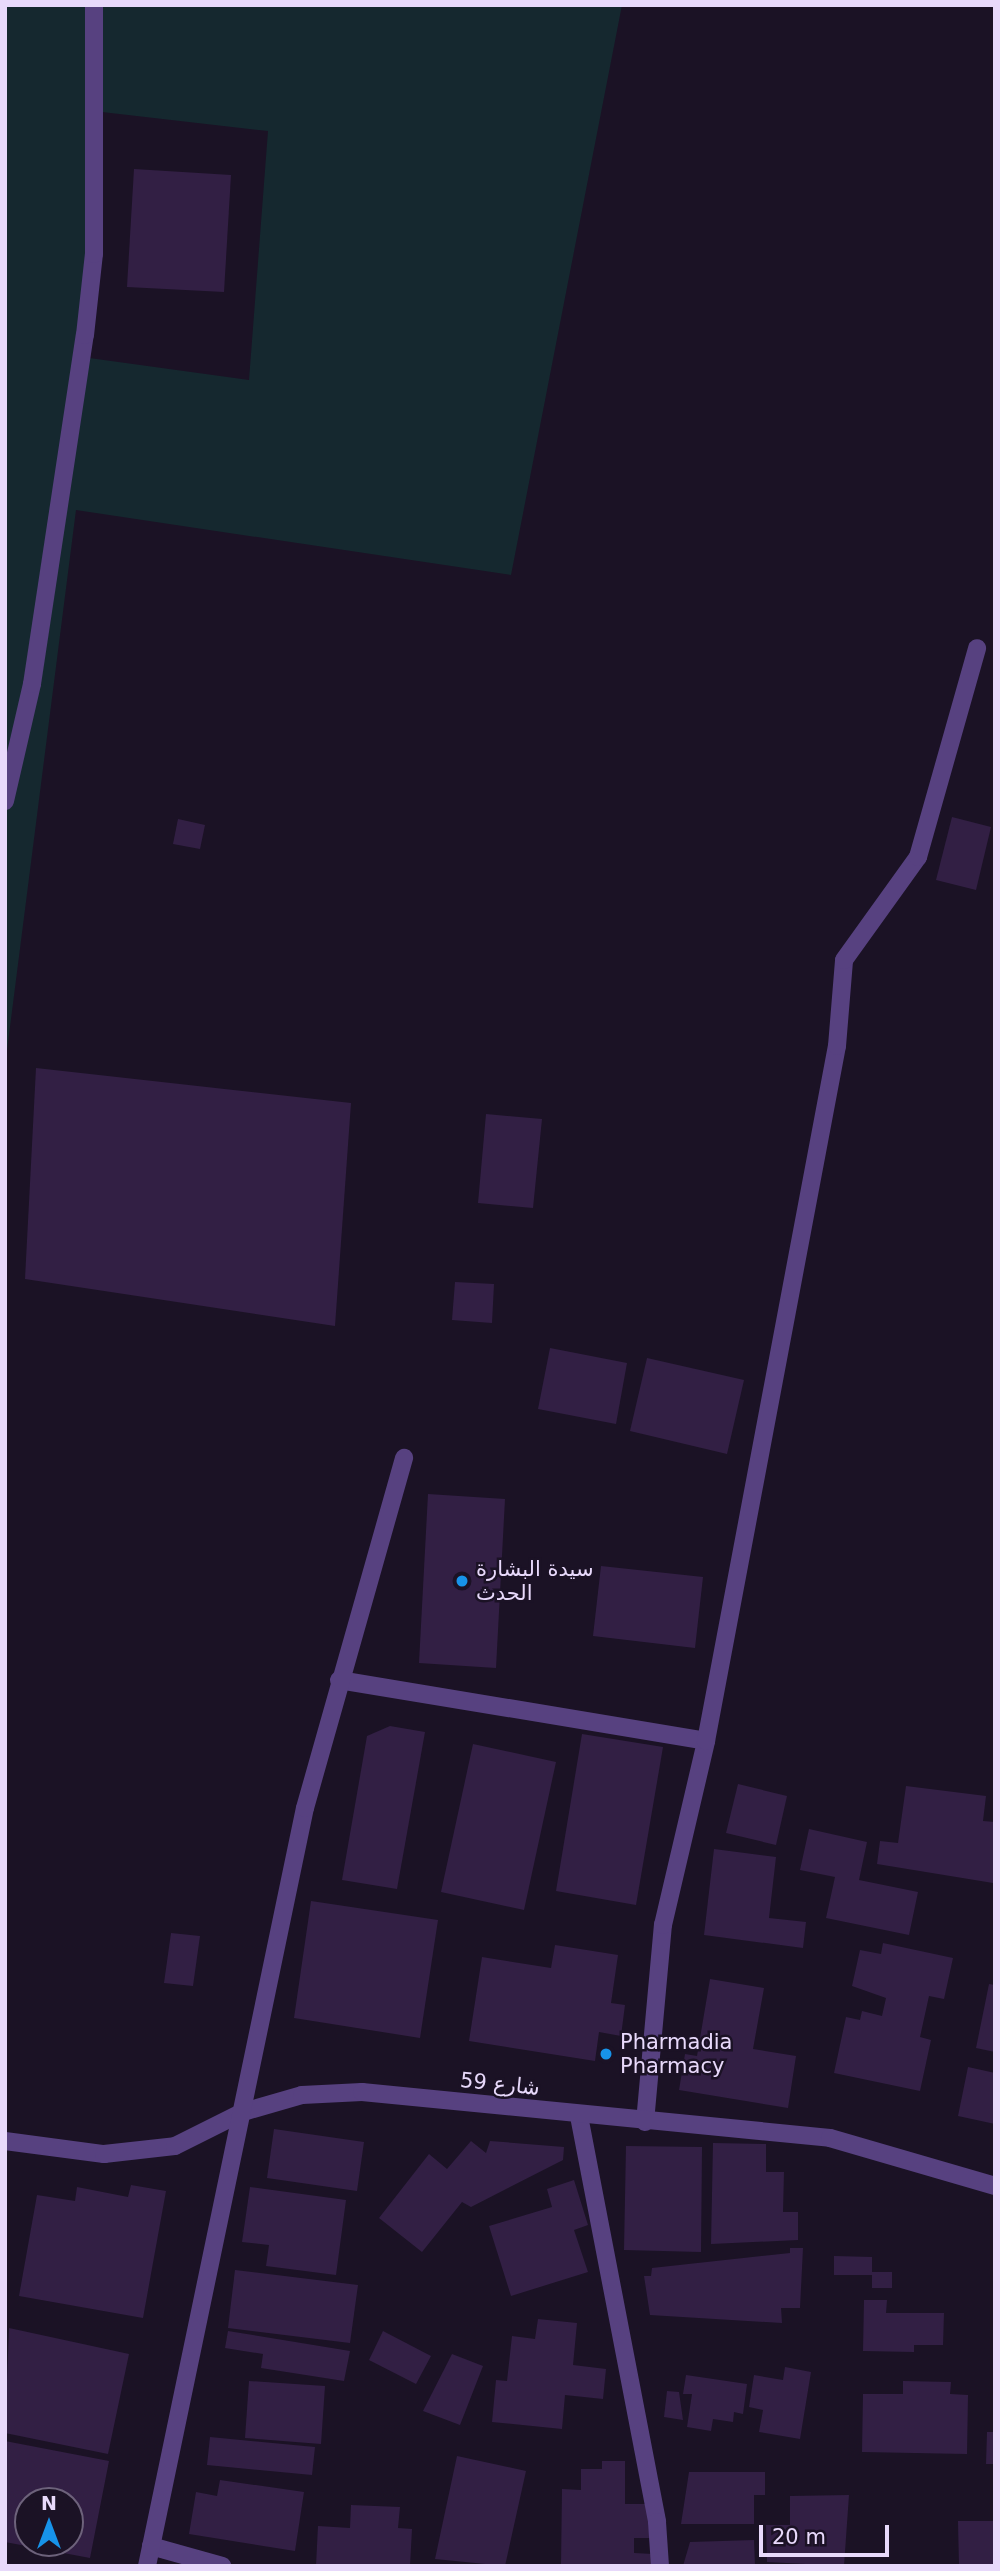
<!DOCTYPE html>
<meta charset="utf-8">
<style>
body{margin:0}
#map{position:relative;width:1000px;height:2571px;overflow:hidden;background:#1b1225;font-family:"DejaVu Sans",Cairo,sans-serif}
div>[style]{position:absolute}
.green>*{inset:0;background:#15282f}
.building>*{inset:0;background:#321f44}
.minor>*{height:18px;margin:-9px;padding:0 9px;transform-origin:9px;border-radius:9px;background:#574180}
.dots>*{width:19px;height:19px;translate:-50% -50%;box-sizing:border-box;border:4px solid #1b1225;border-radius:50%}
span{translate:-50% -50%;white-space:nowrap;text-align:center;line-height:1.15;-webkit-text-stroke:5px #1b1225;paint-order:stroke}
.poi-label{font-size:21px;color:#e8d9fb}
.left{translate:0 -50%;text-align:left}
.street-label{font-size:21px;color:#e8d9fb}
.frame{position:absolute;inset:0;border:7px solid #e8d9fb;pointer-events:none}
.north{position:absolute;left:14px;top:2487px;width:70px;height:70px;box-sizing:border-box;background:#1b1225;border:2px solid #6d627b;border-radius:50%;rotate:0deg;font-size:19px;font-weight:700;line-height:28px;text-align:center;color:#e8d9fb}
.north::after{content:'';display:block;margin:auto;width:24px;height:32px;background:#1793e9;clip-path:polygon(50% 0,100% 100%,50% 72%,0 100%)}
.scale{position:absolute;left:759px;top:2525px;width:130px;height:32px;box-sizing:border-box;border:4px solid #e8d9fb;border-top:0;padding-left:9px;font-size:21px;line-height:24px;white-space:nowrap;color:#e8d9fb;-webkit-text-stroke:5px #1b1225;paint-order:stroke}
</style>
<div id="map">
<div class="green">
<div style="clip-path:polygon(evenodd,5px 5px,622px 5px,511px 575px,76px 510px,5px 1066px,5px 5px,102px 112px,268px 131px,249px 380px,82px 357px,102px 112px)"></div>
</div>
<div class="building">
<div style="clip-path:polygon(134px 169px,231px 175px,224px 292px,127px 287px)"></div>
<div style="clip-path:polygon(952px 817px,991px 827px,976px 890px,936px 880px)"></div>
<div style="clip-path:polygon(178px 819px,205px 825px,200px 849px,173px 844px)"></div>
<div style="clip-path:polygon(36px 1068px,351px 1103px,335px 1326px,25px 1279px)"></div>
<div style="clip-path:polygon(486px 1114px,542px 1119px,533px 1208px,478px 1203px)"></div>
<div style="clip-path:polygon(455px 1282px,494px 1284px,492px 1323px,452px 1320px)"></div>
<div style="clip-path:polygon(550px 1348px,627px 1363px,616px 1424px,538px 1409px)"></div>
<div style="clip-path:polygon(647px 1358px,744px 1380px,727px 1454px,630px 1431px)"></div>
<div style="clip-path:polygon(428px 1494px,505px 1499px,496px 1668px,419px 1663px)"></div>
<div style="clip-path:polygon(601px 1566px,703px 1577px,695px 1648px,593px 1636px)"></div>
<div style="clip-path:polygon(390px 1726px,425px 1732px,397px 1889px,342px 1880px,367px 1736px)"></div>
<div style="clip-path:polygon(582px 1734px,663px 1747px,636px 1905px,556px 1891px)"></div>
<div style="clip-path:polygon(473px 1744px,556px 1762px,524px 1910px,441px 1892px)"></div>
<div style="clip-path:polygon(738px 1784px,787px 1796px,776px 1845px,726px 1833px)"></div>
<div style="clip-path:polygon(906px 1786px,986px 1796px,983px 1821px,995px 1822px,993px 1883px,877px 1864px,880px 1841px,898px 1843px)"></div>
<div style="clip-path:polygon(809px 1829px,867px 1842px,859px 1880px,918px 1892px,909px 1935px,826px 1918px,835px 1877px,800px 1870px)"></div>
<div style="clip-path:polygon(714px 1849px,776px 1857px,769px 1918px,806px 1922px,803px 1948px,704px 1935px)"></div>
<div style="clip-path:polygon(311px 1901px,438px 1920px,420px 2038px,294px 2018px)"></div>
<div style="clip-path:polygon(171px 1933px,200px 1936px,193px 1986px,164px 1983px)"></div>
<div style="clip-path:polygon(883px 1943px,953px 1958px,944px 1999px,929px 1996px,920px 2037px,931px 2040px,920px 2091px,834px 2073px,846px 2017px,860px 2020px,862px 2011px,882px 2016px,886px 1998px,852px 1986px,860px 1950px,881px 1954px)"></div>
<div style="clip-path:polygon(555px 1945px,618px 1955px,611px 2003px,625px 2005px,621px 2036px,599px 2032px,595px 2061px,469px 2041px,482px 1957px,551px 1968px)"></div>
<div style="clip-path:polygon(710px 1979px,764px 1988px,753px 2049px,796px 2056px,788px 2108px,679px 2090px,685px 2054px,697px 2056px)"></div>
<div style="clip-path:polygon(989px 1984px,995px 1985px,995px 2052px,976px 2048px)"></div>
<div style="clip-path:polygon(968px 2067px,995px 2073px,995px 2124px,958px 2116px)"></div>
<div style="clip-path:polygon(274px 2129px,364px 2142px,357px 2191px,267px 2178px)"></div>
<div style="clip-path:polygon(471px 2141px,486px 2153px,490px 2141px,564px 2147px,563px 2160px,471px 2207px,462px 2202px,422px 2252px,379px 2218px,429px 2154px,447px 2169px)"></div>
<div style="clip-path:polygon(713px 2143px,766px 2144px,766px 2172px,784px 2172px,783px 2212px,798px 2212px,798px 2240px,711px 2244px)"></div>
<div style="clip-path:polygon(626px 2146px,702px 2147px,701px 2252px,624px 2250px)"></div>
<div style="clip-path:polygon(574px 2180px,588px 2225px,574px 2230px,588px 2272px,511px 2296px,489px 2226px,552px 2207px,547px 2189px)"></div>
<div style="clip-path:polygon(131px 2185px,166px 2191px,143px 2318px,19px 2296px,37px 2195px,75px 2201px,77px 2187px,128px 2197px)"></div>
<div style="clip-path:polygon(250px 2187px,346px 2200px,336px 2275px,266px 2266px,269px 2245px,242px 2242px)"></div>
<div style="clip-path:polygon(790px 2248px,803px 2248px,800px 2308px,781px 2308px,782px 2323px,650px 2315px,644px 2276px,651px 2276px,652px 2268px,790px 2253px)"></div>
<div style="clip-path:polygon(834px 2256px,872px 2257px,872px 2272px,892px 2272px,892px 2288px,872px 2288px,872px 2275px,834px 2275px)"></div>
<div style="clip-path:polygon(235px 2270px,358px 2285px,350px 2343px,228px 2328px)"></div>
<div style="clip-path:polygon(864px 2300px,887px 2300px,886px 2313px,944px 2313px,943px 2345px,914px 2345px,914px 2352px,863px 2351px)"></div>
<div style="clip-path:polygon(538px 2319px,577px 2323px,573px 2365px,606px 2369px,603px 2399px,565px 2395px,562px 2429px,492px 2422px,496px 2380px,507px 2381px,512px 2336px,535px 2339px)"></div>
<div style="clip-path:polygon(9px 2328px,129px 2354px,108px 2454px,5px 2433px)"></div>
<div style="clip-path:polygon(228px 2331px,350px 2351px,344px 2381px,261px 2368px,263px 2354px,225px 2348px)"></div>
<div style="clip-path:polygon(383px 2331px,431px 2356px,416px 2384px,369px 2360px)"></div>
<div style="clip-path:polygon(452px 2354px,483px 2366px,460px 2425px,423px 2411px)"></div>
<div style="clip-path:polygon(785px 2367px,811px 2372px,800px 2439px,759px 2432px,763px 2410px,749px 2407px,754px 2375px,783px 2380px)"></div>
<div style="clip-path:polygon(686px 2375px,747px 2384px,743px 2414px,734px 2412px,733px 2422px,713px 2419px,711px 2431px,687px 2427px,692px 2394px,683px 2394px)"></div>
<div style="clip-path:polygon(249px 2381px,325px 2386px,321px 2444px,245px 2438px)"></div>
<div style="clip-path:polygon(903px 2381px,951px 2382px,950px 2394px,968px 2395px,967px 2454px,862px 2452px,863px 2394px,903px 2394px)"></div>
<div style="clip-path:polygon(667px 2391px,679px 2392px,683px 2420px,664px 2417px)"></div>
<div style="clip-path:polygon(987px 2432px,995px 2432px,995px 2464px,986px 2464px)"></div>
<div style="clip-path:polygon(210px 2437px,315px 2447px,312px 2475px,207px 2465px)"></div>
<div style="clip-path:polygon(evenodd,5px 2441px,109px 2461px,90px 2558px,5px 2542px,5px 2441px,28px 2501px,70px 2501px,70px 2543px,28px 2543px,28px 2501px)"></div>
<div style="clip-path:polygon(457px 2456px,526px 2471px,505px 2566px,435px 2559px)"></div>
<div style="clip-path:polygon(602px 2461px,625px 2461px,625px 2504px,649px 2504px,649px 2538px,634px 2538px,634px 2553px,653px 2554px,653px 2566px,561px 2566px,562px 2489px,581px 2490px,581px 2469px,602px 2469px)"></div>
<div style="clip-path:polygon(689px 2472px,765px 2472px,765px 2495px,754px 2495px,754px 2524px,681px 2524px)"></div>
<div style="clip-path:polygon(220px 2480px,304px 2492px,295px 2551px,189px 2534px,196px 2492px,217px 2496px)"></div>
<div style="clip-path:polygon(849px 2495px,844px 2566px,767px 2562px,766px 2525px,790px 2525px,790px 2496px)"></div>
<div style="clip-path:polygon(351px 2505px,400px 2507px,398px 2528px,412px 2529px,410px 2566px,316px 2566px,318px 2526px,350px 2528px)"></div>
<div style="clip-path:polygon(958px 2521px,995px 2521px,995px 2566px,959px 2566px)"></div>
<div style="clip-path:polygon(754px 2540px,755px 2566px,683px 2566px,690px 2542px)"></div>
</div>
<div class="minor">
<div style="left:5px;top:801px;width:120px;rotate:-77deg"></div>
<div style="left:32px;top:684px;width:353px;rotate:-81.4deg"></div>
<div style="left:85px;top:335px;width:81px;rotate:-83.7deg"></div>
<div style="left:94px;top:254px;width:249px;rotate:-90deg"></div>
<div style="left:339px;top:1680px;width:372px;rotate:9.4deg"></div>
<div style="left:579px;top:2116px;width:413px;rotate:79.1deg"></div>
<div style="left:657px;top:2522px;width:44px;rotate:86.1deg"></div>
<div style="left:645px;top:2122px;width:198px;rotate:-84.8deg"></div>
<div style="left:663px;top:1925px;width:189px;rotate:-76.8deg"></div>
<div style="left:706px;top:1741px;width:707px;rotate:-79.33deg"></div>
<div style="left:837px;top:1046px;width:86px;rotate:-85.3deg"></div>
<div style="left:844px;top:960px;width:127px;rotate:-54.3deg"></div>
<div style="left:918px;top:857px;width:217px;rotate:-74.2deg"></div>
<div style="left:5px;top:2141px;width:100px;rotate:7.5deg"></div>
<div style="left:104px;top:2154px;width:71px;rotate:-6.4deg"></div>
<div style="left:175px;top:2146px;width:76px;rotate:-26.6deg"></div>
<div style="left:243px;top:2112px;width:61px;rotate:-16.1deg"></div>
<div style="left:302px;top:2095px;width:60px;rotate:-2.9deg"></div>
<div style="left:362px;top:2092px;width:470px;rotate:5.6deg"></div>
<div style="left:830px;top:2138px;width:172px;rotate:16.2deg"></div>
<div style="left:151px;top:2546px;width:74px;rotate:15.7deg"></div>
<div style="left:147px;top:2566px;width:774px;rotate:-78.23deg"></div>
<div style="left:305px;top:1808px;width:364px;rotate:-74.2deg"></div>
</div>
<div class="dots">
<div style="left:462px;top:1581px;background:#1793e9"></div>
<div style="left:606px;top:2054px;background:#1793e9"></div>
</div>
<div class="poi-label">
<span class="left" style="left:476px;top:1581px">سيدة البشارة<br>الحدث</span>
<span class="left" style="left:620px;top:2054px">Pharmadia<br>Pharmacy</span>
</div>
<div class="street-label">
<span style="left:500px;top:2084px;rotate:6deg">شارع 59</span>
</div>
<div class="frame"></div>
<div class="north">N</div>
<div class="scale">20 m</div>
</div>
